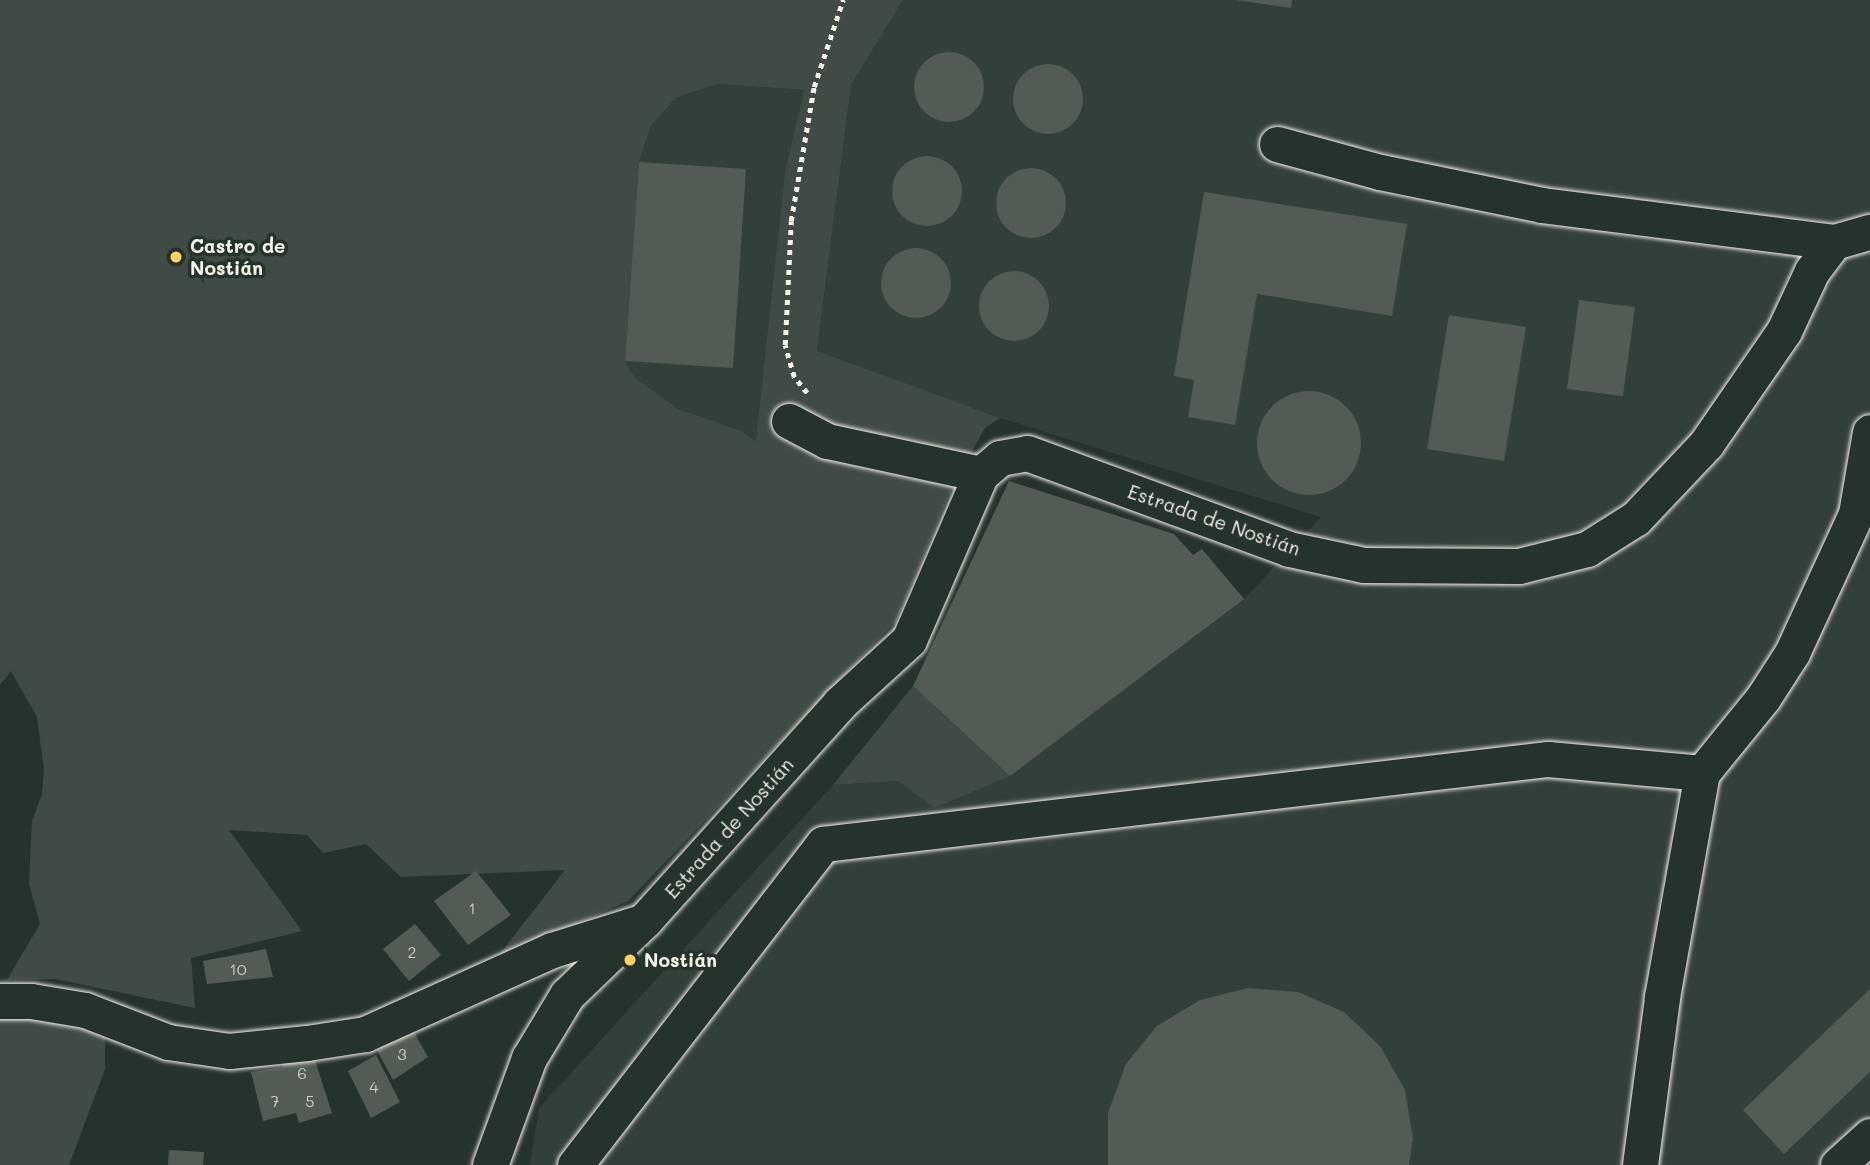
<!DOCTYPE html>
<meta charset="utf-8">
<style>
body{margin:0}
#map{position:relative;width:1870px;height:1165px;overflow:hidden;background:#26332d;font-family:Mali,sans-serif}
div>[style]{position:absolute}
.built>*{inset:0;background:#333f39}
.green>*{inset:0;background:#414b45}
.building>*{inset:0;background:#525c55}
.round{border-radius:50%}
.path>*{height:4.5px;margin-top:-2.25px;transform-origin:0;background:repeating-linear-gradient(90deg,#f4f1e8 0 5px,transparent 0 10px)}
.roads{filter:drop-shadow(0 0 2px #f4f1e8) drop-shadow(0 0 2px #f4f1e8)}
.minor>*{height:35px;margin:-17.5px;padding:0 17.5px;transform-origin:17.5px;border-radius:17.5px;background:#26332d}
.dots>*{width:19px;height:19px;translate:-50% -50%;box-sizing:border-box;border:4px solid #26332d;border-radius:50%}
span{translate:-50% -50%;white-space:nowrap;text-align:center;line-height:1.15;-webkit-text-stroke:7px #26332d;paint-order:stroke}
.number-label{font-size:16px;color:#ccccc3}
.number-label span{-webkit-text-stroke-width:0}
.poi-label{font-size:19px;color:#f4f1e8;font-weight:700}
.left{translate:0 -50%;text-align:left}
.street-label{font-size:19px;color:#f4f1e8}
</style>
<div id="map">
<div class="built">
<div style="clip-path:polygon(903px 0,1870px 0,1870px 1165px,530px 1165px,539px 1108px,833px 785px,898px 781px,935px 808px,1244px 599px,1321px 517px,1000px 418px,817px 352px,851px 85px)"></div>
<div style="clip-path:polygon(717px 84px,804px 90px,785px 172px,757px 441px,742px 431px,678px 410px,635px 378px,625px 361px,639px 162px,651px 126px,676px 98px)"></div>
</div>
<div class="green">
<div style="clip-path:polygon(evenodd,0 0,903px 0,851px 85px,817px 351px,1000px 418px,985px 428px,954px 483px,896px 621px,628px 901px,496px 959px,565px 870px,401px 877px,366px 844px,323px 853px,307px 835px,229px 830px,302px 931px,191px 958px,195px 1008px,55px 979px,7px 980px,40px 924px,29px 883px,32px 821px,42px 794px,44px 769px,37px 717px,11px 671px,0 685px,0 0,717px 84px,804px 90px,785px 172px,756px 441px,742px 431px,678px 409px,635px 378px,625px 361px,639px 162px,651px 126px,676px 98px,717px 84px)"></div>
<div style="clip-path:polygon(913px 686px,1010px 776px,934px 808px,898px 781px,833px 785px)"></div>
<div style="clip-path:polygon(0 1017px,56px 1018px,105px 1031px,105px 1069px,69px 1165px,0 1165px)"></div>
</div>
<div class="building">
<div style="clip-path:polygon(1236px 0,1292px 0,1291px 8px)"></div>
<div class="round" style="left:914px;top:52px;width:70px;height:70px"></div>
<div class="round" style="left:1013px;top:64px;width:70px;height:70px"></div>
<div class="round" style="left:892px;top:156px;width:70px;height:70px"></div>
<div style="clip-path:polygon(639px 162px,746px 169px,733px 368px,625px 361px)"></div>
<div class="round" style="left:996px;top:168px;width:70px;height:70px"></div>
<div style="clip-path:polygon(1204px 192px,1407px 224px,1392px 316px,1257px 294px,1235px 425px,1188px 417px,1194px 380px,1174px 376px)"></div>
<div class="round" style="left:881px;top:248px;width:70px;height:70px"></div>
<div class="round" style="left:979px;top:271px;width:70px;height:70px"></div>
<div style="clip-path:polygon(1579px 300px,1635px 307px,1623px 396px,1567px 389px)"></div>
<div style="clip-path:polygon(1449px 315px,1526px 327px,1504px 461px,1427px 449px)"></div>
<div class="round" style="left:1257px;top:391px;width:104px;height:104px"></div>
<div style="clip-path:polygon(1009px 481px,1174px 534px,1193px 555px,1202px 549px,1244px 599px,1010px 776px,913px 686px)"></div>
<div style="clip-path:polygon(476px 871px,511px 915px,468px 945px,434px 901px)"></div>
<div style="clip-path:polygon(415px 924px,441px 955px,409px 981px,383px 949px)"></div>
<div style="clip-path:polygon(266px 949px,273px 977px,207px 984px,203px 961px)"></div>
<div style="clip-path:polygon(1248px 988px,1298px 992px,1344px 1012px,1380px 1046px,1405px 1090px,1413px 1139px,1409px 1165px,1108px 1165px,1108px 1113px,1126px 1064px,1157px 1026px,1200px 1000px)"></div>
<div style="clip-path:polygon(1870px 989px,1870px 1072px,1784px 1154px,1743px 1110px)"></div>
<div style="clip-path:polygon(410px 1025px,428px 1057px,393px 1080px,377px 1050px)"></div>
<div style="clip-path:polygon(312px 1051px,332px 1113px,299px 1123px,296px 1113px,263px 1121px,251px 1072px,283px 1067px,280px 1054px)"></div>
<div style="clip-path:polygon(376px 1055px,400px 1102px,371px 1118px,348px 1071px)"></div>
<div style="clip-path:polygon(169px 1150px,204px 1152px,203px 1165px,168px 1165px)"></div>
</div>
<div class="path">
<div style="left:807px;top:393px;width:21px;rotate:-129deg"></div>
<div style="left:794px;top:377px;width:33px;rotate:-106deg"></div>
<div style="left:785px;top:345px;width:124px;rotate:-87.2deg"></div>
<div style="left:791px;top:221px;width:136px;rotate:-80.3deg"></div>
<div style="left:814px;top:87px;width:92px;rotate:-71.6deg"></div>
</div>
<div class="roads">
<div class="minor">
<div style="left:1277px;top:144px;width:107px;rotate:15.2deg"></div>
<div style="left:1380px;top:172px;width:165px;rotate:11.5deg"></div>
<div style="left:1542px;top:205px;width:294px;rotate:7.2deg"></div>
<div style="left:789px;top:421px;width:43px;rotate:27.8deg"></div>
<div style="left:827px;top:441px;width:157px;rotate:12.1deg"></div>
<div style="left:0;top:1001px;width:31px"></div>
<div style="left:31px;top:1001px;width:55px;rotate:9.5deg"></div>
<div style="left:85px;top:1010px;width:89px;rotate:21.1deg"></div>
<div style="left:168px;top:1042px;width:62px;rotate:8.4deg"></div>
<div style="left:229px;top:1051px;width:78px;rotate:-5.9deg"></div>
<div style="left:307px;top:1043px;width:59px;rotate:-8.8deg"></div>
<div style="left:365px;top:1034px;width:205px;rotate:-24.2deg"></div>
<div style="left:552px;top:950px;width:90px;rotate:-17.4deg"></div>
<div style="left:490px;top:1165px;width:114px;rotate:-70deg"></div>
<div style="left:529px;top:1058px;width:74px;rotate:-58.9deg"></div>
<div style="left:567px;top:995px;width:107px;rotate:-43.9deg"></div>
<div style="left:644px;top:921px;width:293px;rotate:-48deg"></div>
<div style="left:840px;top:703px;width:93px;rotate:-42.4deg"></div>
<div style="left:909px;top:640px;width:181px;rotate:-66.6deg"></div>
<div style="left:981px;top:474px;width:25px;rotate:-40deg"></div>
<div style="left:1000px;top:458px;width:27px;rotate:-10deg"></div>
<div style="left:1027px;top:453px;width:279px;rotate:20.1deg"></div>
<div style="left:1289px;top:549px;width:77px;rotate:12deg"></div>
<div style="left:1364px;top:565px;width:155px;rotate:0.4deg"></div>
<div style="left:1519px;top:566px;width:70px;rotate:-14deg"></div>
<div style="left:1587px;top:549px;width:58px;rotate:-32.3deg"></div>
<div style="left:1636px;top:518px;width:102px;rotate:-46.6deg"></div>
<div style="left:1706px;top:444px;width:137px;rotate:-55.4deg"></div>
<div style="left:1784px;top:331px;width:66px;rotate:-65deg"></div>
<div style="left:1812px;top:271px;width:36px;rotate:-53deg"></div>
<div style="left:1834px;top:242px;width:37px;rotate:-16deg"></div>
<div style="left:575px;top:1165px;width:406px;rotate:-52.3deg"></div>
<div style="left:823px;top:844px;width:730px;rotate:-6.69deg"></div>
<div style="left:1548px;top:759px;width:155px;rotate:5.2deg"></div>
<div style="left:1640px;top:1165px;width:169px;rotate:-82.5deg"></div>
<div style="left:1662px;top:997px;width:228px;rotate:-79.9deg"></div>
<div style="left:1702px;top:773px;width:97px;rotate:-50.9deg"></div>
<div style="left:1763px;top:698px;width:54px;rotate:-57.2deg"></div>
<div style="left:1792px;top:653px;width:153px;rotate:-65.3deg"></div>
<div style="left:1856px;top:514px;width:83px;rotate:-80.3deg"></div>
<div style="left:1838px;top:1165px;width:43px;rotate:-42.2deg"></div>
</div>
</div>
<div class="dots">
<div style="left:176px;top:257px;background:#ffd166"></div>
<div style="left:630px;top:960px;background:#ffd166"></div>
</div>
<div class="number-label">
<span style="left:472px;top:908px">1</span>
<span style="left:412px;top:952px">2</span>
<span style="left:238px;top:969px">10</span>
<span style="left:402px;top:1054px">3</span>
<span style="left:302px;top:1073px">6</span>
<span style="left:374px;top:1087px">4</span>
<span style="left:275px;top:1101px">7</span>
<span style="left:310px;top:1101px">5</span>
</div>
<div class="poi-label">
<span class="left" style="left:190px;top:257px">Castro de<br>Nostián</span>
<span class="left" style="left:644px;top:960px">Nostián</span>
</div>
<div class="street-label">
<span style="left:1214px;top:520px;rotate:19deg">Estrada de Nostián</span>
<span style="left:729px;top:828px;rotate:-48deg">Estrada de Nostián</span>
</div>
</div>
